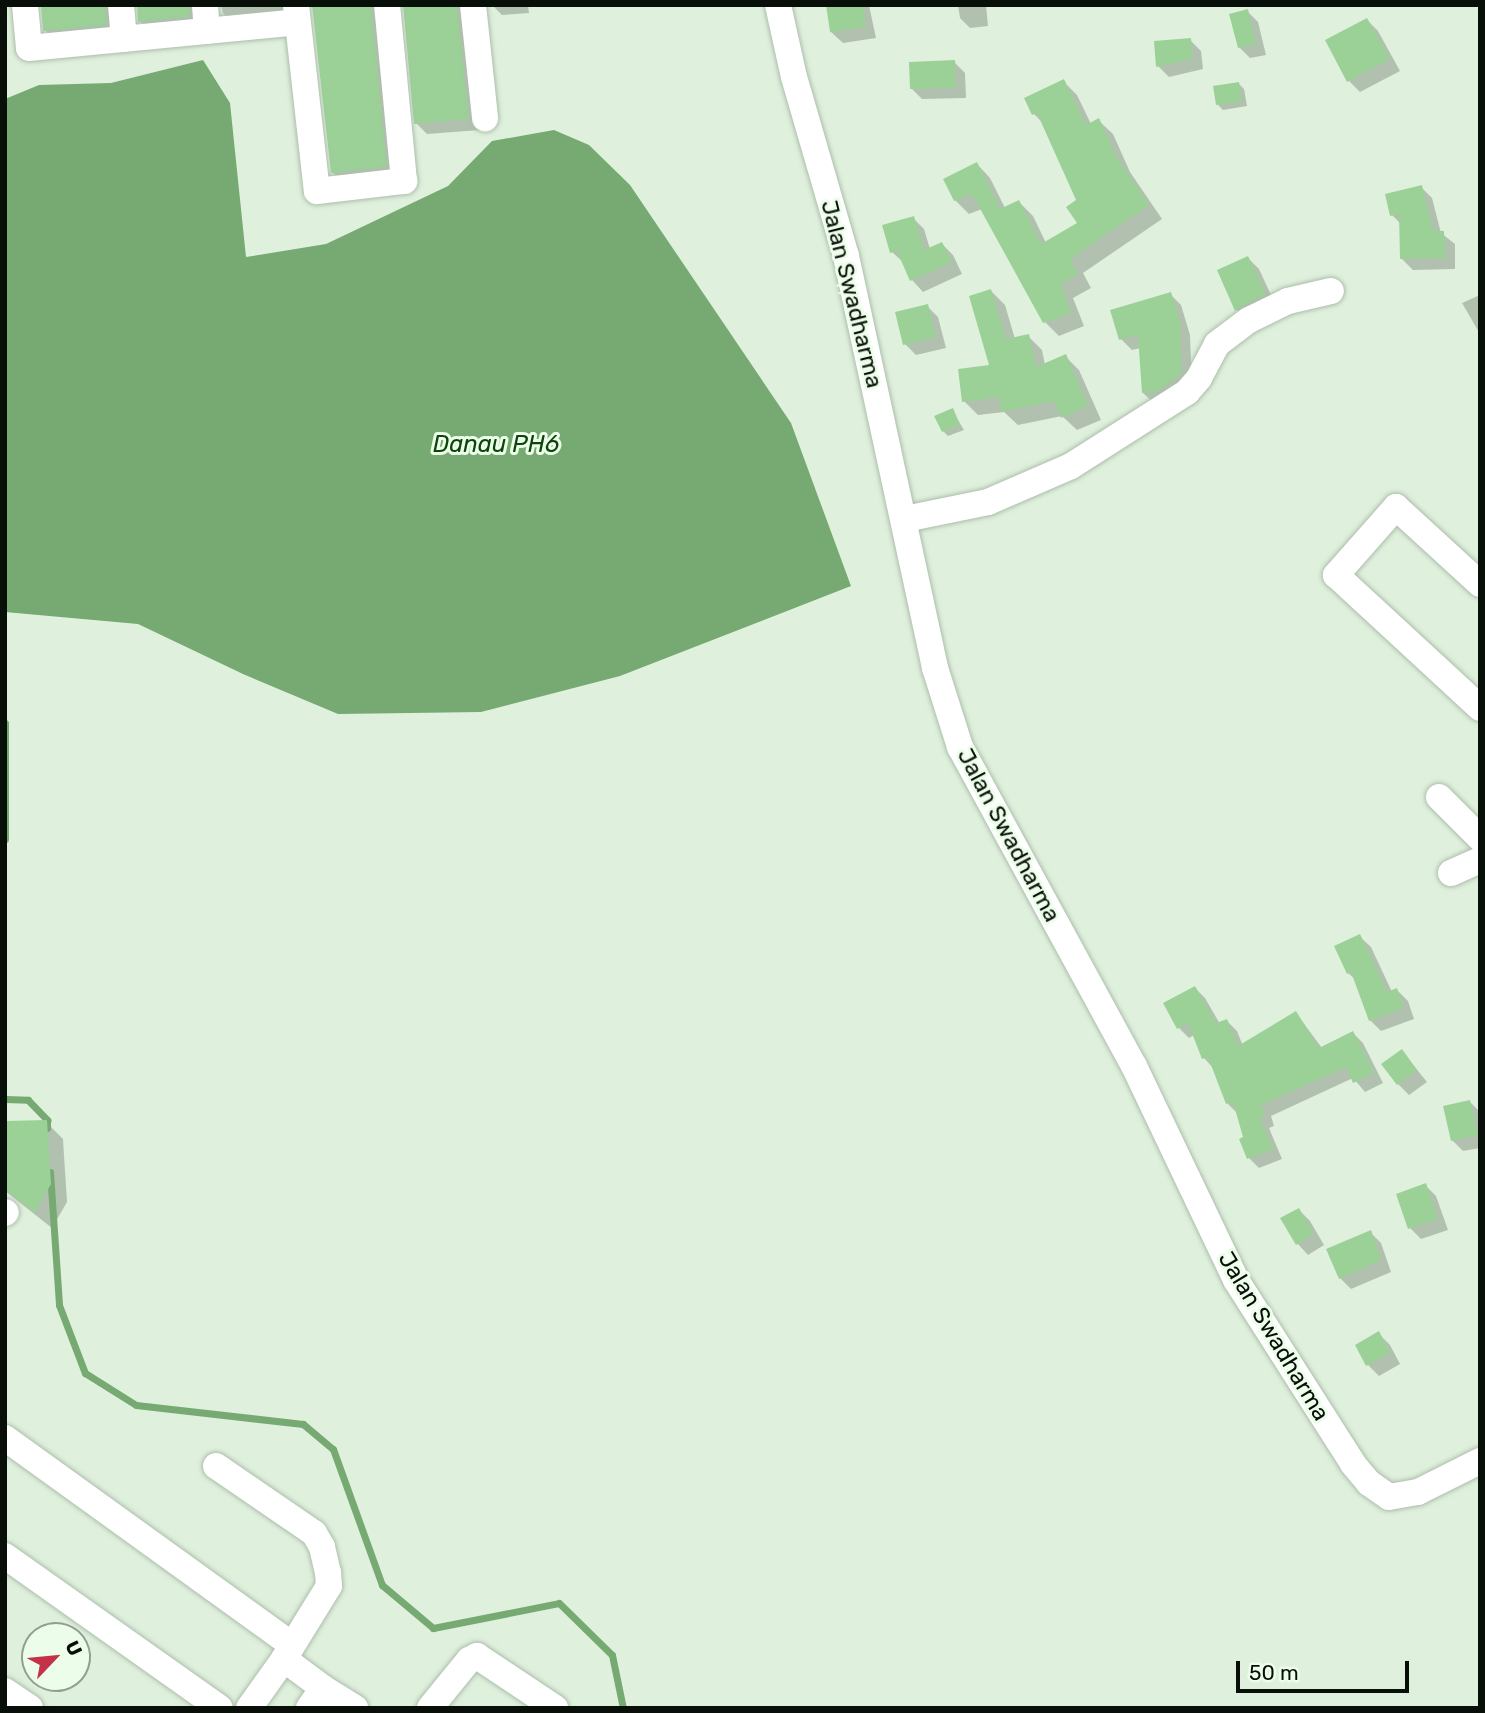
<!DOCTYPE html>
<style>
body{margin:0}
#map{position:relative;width:1485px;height:1713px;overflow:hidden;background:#dff1dd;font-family:Rubik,sans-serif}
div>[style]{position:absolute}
.water>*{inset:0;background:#76aa72}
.shadow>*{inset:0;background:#0003}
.stream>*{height:7px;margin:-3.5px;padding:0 3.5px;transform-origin:3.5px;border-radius:3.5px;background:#76aa72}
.building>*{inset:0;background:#9bd197}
.roads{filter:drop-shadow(0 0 2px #acbeab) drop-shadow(0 0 2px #acbeab)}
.minor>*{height:26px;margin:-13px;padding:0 13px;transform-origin:13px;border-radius:13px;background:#fff}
span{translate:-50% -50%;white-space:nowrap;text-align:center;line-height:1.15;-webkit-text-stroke:6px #ecfeea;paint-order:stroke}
.street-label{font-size:23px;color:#080e08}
.water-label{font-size:24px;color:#0c440c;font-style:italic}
.frame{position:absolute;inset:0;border:7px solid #080e08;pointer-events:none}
.north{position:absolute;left:21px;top:1622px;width:70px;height:70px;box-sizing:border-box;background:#ecfeea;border:2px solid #919e90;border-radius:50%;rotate:64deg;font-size:19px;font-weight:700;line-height:28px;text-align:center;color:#080e08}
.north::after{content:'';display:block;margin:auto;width:24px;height:32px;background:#c33247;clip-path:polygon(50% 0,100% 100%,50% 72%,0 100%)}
.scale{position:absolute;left:1236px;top:1661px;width:173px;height:32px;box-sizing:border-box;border:4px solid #080e08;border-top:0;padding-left:9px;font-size:21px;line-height:24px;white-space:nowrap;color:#080e08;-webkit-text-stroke:5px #ecfeea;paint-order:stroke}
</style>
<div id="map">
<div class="water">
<div style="clip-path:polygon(203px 60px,230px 103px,246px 257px,326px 244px,448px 186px,492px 141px,554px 130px,589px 145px,630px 185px,791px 423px,851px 586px,620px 676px,481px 712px,338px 714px,243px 674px,138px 624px,5px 612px,5px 99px,39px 85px,111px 83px)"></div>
</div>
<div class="shadow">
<div style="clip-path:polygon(43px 5px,124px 5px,117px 35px,56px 41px,45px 30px)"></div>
<div style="clip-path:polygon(137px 5px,208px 5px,201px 27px,151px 32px,140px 21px)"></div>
<div style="clip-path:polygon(221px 5px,296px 5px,291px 18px,234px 24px,223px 13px)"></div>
<div style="clip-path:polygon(314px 5px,387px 5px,397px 178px,344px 183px,332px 172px)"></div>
<div style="clip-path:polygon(405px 5px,473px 5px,480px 130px,427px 134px,416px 123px)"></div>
<div style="clip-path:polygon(492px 5px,528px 5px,529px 13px,502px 15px)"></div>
<div style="clip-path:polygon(828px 5px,869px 5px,876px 38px,843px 43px,831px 32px)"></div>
<div style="clip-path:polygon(958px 5px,986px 5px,988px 26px,970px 28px,960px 18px)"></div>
<div style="clip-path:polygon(1247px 11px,1258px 22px,1266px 55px,1250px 58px,1239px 47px)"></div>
<div style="clip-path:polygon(1367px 20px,1378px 31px,1400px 71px,1360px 92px,1349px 81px)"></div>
<div style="clip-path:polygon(1190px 40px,1201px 51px,1203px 69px,1169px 77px,1158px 66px)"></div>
<div style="clip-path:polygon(954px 62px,965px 73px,966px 98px,922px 99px,911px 88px)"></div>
<div style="clip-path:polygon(1063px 81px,1077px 95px,1091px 124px,1099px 121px,1113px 134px,1130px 172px,1162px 219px,1083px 273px,1091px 288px,1073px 298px,1084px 326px,1059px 336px,1045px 322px,982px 209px,969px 214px,955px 200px,977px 164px,990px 178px,1005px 208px,1019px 202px,1033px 216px,1046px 243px,1080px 224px,1078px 200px,1044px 124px,1034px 114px)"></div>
<div style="clip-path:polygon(1239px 84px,1244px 89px,1247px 106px,1223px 110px,1218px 105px)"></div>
<div style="clip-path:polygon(1421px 187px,1432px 198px,1441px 233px,1455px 244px,1455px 269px,1413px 270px,1402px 259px,1401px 224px,1392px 215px)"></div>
<div style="clip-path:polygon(913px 218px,924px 229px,930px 249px,942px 244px,953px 255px,962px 274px,923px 292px,912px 280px,904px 263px,892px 252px)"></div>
<div style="clip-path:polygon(1248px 258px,1259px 269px,1276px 306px,1248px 321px,1237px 310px)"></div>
<div style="clip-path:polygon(991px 291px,1005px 305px,1015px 339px,1028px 336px,1042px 350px,1045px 365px,1065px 356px,1079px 370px,1101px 420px,1077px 430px,1062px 416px,1018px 425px,1004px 412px,978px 415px,964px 401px,992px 367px)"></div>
<div style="clip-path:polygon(1170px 294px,1181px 305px,1190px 335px,1192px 386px,1155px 404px,1143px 393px,1141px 348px,1132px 350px,1121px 339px)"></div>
<div style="clip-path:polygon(1480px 295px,1480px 334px,1462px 303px)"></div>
<div style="clip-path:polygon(927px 306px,938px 317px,946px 348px,916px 355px,905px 344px)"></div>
<div style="clip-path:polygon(952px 410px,964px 430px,948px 436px,943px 431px)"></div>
<div style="clip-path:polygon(1359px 936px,1371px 947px,1392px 992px,1397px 990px,1408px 1001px,1414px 1019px,1381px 1031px,1370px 1020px,1356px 980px,1348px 973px)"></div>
<div style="clip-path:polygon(1195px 988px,1205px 998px,1220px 1024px,1227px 1021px,1237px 1031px,1243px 1046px,1296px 1013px,1322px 1048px,1353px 1033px,1363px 1043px,1383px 1083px,1365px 1092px,1353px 1078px,1271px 1116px,1274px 1126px,1269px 1128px,1282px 1159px,1259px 1168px,1249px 1158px,1238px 1114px,1228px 1104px,1214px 1069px,1204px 1058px,1194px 1035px,1189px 1038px,1179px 1028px)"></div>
<div style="clip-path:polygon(1402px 1051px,1427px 1082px,1409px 1095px,1398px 1084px)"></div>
<div style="clip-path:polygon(1470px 1102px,1480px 1112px,1480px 1148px,1463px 1151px,1452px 1140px)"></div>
<div style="clip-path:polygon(46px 1122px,63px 1139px,67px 1202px,52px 1228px,5px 1191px,5px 1123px)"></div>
<div style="clip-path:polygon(1425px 1185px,1436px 1196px,1448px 1230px,1421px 1239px,1410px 1228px)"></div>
<div style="clip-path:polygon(1299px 1210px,1310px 1221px,1324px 1245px,1308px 1255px,1297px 1243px)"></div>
<div style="clip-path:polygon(1370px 1232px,1381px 1243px,1391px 1272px,1351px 1289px,1340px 1278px)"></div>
<div style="clip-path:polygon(1379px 1334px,1390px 1345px,1400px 1364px,1379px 1376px,1368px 1365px)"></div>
</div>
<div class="stream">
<div style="left:5px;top:723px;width:116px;rotate:90deg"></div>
<div style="left:5px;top:1099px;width:23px;rotate:2deg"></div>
<div style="left:28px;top:1100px;width:28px;rotate:46deg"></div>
<div style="left:47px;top:1120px;width:8px;rotate:90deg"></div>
<div style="left:50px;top:1172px;width:133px;rotate:86.1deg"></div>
<div style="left:59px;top:1305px;width:73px;rotate:69.1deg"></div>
<div style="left:85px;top:1373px;width:60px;rotate:32.1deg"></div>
<div style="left:136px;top:1405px;width:168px;rotate:6.5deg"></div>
<div style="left:303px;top:1424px;width:39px;rotate:40deg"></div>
<div style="left:333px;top:1449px;width:145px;rotate:70.2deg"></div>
<div style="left:382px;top:1585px;width:67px;rotate:40.1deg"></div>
<div style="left:433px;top:1628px;width:128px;rotate:-11.2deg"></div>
<div style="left:559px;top:1603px;width:74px;rotate:44.5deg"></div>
<div style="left:612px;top:1655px;width:54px;rotate:78.3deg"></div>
</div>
<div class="building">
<div style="clip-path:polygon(41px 5px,105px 5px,107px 25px,43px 31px)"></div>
<div style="clip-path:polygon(137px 5px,189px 5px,190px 17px,138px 22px)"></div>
<div style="clip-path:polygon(312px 5px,371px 5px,387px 167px,331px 173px)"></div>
<div style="clip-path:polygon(403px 5px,457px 5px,469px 119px,414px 124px)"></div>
<div style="clip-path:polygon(826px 5px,863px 5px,866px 27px,830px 32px)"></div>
<div style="clip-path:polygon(1248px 9px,1256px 44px,1238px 48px,1229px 14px)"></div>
<div style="clip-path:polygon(1367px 18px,1390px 59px,1347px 82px,1325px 40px)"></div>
<div style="clip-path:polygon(1191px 38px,1192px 59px,1156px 67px,1154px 41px)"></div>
<div style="clip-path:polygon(955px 60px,956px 88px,910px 89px,909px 62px)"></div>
<div style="clip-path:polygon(1064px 79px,1086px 125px,1099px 118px,1116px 156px,1149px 205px,1070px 259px,1078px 274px,1061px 284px,1071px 313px,1043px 323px,972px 194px,954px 201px,943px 179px,977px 162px,1000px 209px,1019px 200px,1041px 244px,1077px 223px,1066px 207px,1076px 200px,1037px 113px,1032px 115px,1024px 98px)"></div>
<div style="clip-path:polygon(1239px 82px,1242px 102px,1216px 105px,1213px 86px)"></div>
<div style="clip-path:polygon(1422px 185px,1433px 231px,1444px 231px,1445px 258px,1400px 259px,1399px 214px,1390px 216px,1385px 194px)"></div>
<div style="clip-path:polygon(914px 216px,924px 250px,942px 242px,952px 262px,910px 281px,897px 251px,890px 253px,882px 225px)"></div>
<div style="clip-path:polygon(1248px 256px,1266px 294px,1235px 311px,1217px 270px)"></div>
<div style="clip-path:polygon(991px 289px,1006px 339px,1029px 334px,1036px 367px,1066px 354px,1088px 406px,1061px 418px,1054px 401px,1002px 412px,999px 397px,962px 402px,958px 369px,989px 365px,969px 296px)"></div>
<div style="clip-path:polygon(1171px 292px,1180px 323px,1181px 374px,1157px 392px,1142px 393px,1138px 335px,1119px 340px,1110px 310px)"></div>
<div style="clip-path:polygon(928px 304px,936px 337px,903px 345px,895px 312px)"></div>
<div style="clip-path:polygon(953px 408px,960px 425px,942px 432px,934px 416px)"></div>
<div style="clip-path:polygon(1360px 934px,1387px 992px,1397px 988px,1404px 1008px,1369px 1021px,1351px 972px,1347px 974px,1334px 946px)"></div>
<div style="clip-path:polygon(1195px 986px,1216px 1023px,1227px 1019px,1238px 1046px,1296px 1011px,1319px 1048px,1353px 1031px,1374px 1073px,1353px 1083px,1346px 1067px,1261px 1105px,1265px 1116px,1260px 1118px,1273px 1149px,1247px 1159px,1239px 1139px,1243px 1137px,1233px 1102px,1226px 1104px,1208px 1057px,1202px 1059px,1188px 1023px,1177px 1029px,1163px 1003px)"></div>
<div style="clip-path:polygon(1402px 1049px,1417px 1070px,1397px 1085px,1381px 1064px)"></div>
<div style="clip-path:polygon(1470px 1100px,1478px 1135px,1451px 1141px,1443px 1106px)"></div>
<div style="clip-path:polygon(47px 1120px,51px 1184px,35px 1213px,5px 1189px,5px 1121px)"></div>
<div style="clip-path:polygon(1426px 1183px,1438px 1219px,1408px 1229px,1396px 1194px)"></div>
<div style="clip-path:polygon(1299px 1208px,1314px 1234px,1296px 1245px,1280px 1218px)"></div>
<div style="clip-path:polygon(1371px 1230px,1381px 1260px,1339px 1279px,1326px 1249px)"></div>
<div style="clip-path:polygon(1379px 1331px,1390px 1353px,1366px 1366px,1355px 1345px)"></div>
</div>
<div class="roads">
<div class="minor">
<div style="left:25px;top:5px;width:43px;rotate:84.7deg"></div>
<div style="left:29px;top:48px;width:269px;rotate:-5.5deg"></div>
<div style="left:121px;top:5px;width:34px;rotate:85deg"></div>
<div style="left:205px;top:5px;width:26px;rotate:86deg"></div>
<div style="left:296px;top:5px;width:187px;rotate:83.6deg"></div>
<div style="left:317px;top:191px;width:88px;rotate:-6.6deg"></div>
<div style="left:404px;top:181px;width:177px;rotate:-95.5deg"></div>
<div style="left:473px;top:5px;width:114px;rotate:83.9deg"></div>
<div style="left:778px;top:5px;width:74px;rotate:77.5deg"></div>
<div style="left:794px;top:77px;width:186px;rotate:73.8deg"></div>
<div style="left:846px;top:256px;width:422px;rotate:77.8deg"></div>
<div style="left:935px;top:668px;width:83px;rotate:72.4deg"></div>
<div style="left:960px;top:747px;width:363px;rotate:61.4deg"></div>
<div style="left:1134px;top:1066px;width:237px;rotate:64.5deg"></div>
<div style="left:1236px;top:1280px;width:218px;rotate:57.5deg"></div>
<div style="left:1353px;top:1464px;width:25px;rotate:50deg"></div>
<div style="left:1369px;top:1483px;width:24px;rotate:35deg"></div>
<div style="left:1389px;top:1497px;width:29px;rotate:-10deg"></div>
<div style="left:1418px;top:1492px;width:69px;rotate:-26.6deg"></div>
<div style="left:905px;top:519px;width:85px;rotate:-11.6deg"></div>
<div style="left:988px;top:502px;width:90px;rotate:-23.4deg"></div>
<div style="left:1071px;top:466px;width:138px;rotate:-32.5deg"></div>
<div style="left:1187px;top:392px;width:18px;rotate:-49deg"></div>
<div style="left:1199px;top:378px;width:38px;rotate:-62deg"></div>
<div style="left:1217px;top:344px;width:40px;rotate:-37deg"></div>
<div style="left:1249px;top:320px;width:43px;rotate:-26deg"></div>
<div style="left:1288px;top:301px;width:44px;rotate:-13.1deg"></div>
<div style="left:1480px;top:584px;width:114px;rotate:-137.5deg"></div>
<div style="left:1396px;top:507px;width:91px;rotate:131.4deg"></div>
<div style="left:1336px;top:575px;width:196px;rotate:42.7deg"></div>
<div style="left:1439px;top:797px;width:58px;rotate:45deg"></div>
<div style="left:1451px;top:873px;width:32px;rotate:-24deg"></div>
<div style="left:5px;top:1213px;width:1px;rotate:-45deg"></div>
<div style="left:5px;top:1438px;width:352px;rotate:35.8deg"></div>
<div style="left:216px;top:1466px;width:119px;rotate:34.4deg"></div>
<div style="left:314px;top:1533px;width:16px;rotate:60deg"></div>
<div style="left:322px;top:1547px;width:26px;rotate:77deg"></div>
<div style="left:328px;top:1572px;width:14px;rotate:86deg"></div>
<div style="left:329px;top:1586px;width:86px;rotate:121.7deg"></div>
<div style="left:284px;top:1659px;width:60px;rotate:125.5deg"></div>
<div style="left:5px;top:1556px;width:263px;rotate:35.3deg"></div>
<div style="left:284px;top:1659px;width:49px;rotate:36.6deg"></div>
<div style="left:5px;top:1691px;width:30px;rotate:34deg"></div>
<div style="left:309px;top:1708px;width:24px;rotate:-55deg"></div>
<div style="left:323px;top:1688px;width:38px;rotate:32deg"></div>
<div style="left:430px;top:1708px;width:62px;rotate:-50.9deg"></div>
<div style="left:469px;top:1660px;width:9px;rotate:-27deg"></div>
<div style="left:477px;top:1656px;width:94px;rotate:33.7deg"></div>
</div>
</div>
<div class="street-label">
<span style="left:852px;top:294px;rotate:76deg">Jalan Swadharma</span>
<span style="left:1009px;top:835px;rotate:62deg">Jalan Swadharma</span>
<span style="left:1274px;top:1336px;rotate:59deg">Jalan Swadharma</span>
</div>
<div class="water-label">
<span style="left:496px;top:445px">Danau PH6</span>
</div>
<div class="frame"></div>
<div class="north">U</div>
<div class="scale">50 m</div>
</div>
